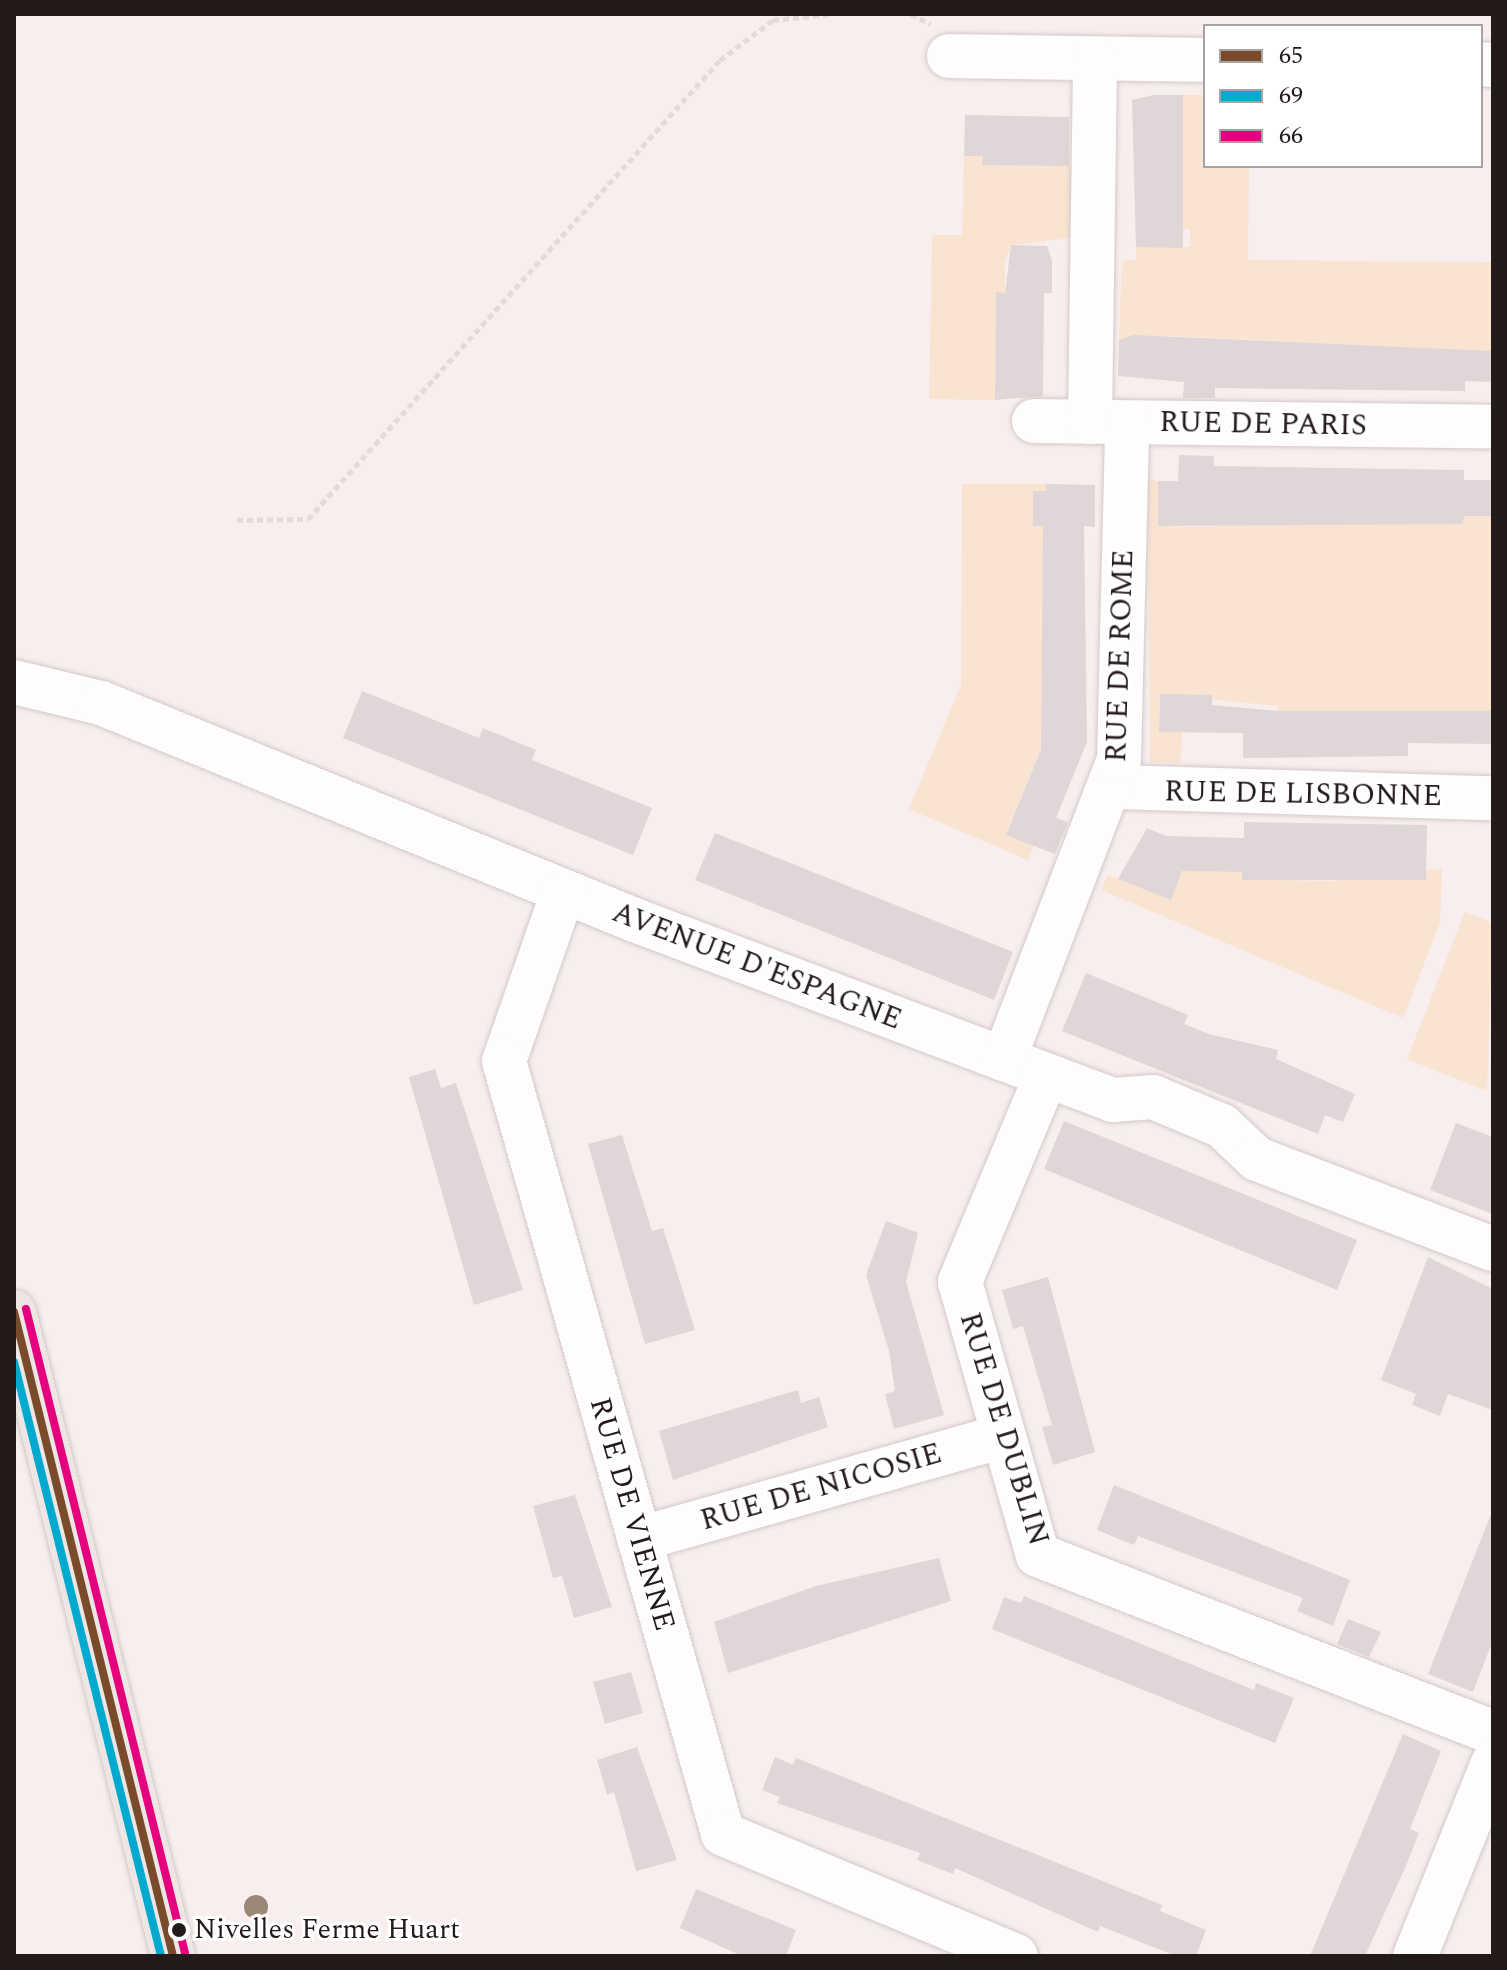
<!DOCTYPE html>
<style>
body{margin:0}
#map{position:relative;width:1507px;height:1970px;overflow:hidden;background:#f8eeee;font-family:Spectral,serif}
div>[style]{position:absolute}
.green>*{inset:0;background:#f8e4d1}
.building>*{inset:0;background:#e0d6d7}
.path>*{height:5px;margin-top:-2.5px;transform-origin:0;background:repeating-linear-gradient(90deg,#dfdcdb 0 6px,transparent 0 10px)}
.roads{filter:drop-shadow(0 0 2px #d3c9c9) drop-shadow(0 0 2px #d3c9c9)}
.minor>*{height:44px;margin:-22px;padding:0 22px;transform-origin:22px;border-radius:22px;background:#fefcfc}
.major>*{height:44px;margin:-22px;padding:0 22px;transform-origin:22px;border-radius:22px;background:#ede6e4}
.bus-1>*{height:8px;margin:-4px;padding:0 4px;transform-origin:4px;border-radius:4px;background:#7a4b2a}
.bus-2>*{height:8px;margin:-4px;padding:0 4px;transform-origin:4px;border-radius:4px;background:#00a9ce}
.bus-3>*{height:8px;margin:-4px;padding:0 4px;transform-origin:4px;border-radius:4px;background:#e5007d}
.trees>*{width:24px;height:24px;margin:-12px;border-radius:50%;background:#9a8876}
.dots>*{width:22px;height:22px;translate:-50% -50%;box-sizing:border-box;border:4px solid #fff;border-radius:50%}
span{translate:-50% -50%;white-space:nowrap;text-align:center;line-height:1.15;-webkit-text-stroke:6px #fff;paint-order:stroke}
.bus-label{font-size:28px;color:#241a19}
.left{translate:0 -50%;text-align:left}
.street-label{font-size:30px;color:#241a19}
.frame{position:absolute;inset:0;border:16px solid #241a19;pointer-events:none}
.legend{position:absolute;left:1203px;top:24px;width:280px;height:144px;box-sizing:border-box;background:#fff;border:2px solid #a7a3a3;margin:0;padding:10px 14px;list-style:none;font-size:24px;color:#241a19}
.legend li{display:flex;align-items:center;gap:16px;height:40px}
.legend b{width:40px;border:2px solid #a7a3a3}
</style>
<div id="map">
<div class="green">
<div style="clip-path:polygon(1183px 95px,1205px 95px,1205px 166px,1249px 166px,1248px 260px,1493px 262px,1493px 351px,1169px 336px,1119px 340px,1122px 261px,1136px 260px,1136px 247px,1190px 247px,1190px 229px,1183px 229px)"></div>
<div style="clip-path:polygon(964px 156px,983px 156px,983px 165px,1074px 166px,1072px 238px,1011px 245px,1005px 262px,1005px 293px,996px 293px,995px 400px,929px 399px,932px 235px,962px 235px)"></div>
<div style="clip-path:polygon(1148px 478px,1158px 481px,1158px 526px,1214px 527px,1214px 511px,1463px 524px,1464px 516px,1493px 516px,1493px 711px,1294px 711px,1277px 739px,1277px 706px,1160px 694px,1159px 731px,1182px 732px,1181px 763px,1150px 762px)"></div>
<div style="clip-path:polygon(962px 484px,1046px 484px,1046px 491px,1033px 491px,1033px 525px,1043px 526px,1047px 733px,1006px 834px,1034px 846px,1028px 860px,909px 809px,961px 685px)"></div>
<div style="clip-path:polygon(1186px 862px,1191px 871px,1242px 872px,1243px 880px,1338px 881px,1339px 872px,1425px 880px,1426px 870px,1442px 869px,1440px 923px,1403px 1018px,1101px 890px,1108px 875px,1170px 899px)"></div>
<div style="clip-path:polygon(1465px 912px,1493px 923px,1487px 1091px,1407px 1059px)"></div>
</div>
<div class="building">
<div style="clip-path:polygon(1154px 95px,1183px 95px,1183px 248px,1136px 247px,1132px 100px)"></div>
<div style="clip-path:polygon(965px 115px,1069px 117px,1069px 166px,982px 165px,983px 156px,964px 156px)"></div>
<div style="clip-path:polygon(1011px 245px,1047px 246px,1052px 261px,1052px 293px,1044px 293px,1043px 396px,995px 400px,996px 292px,1005px 293px)"></div>
<div style="clip-path:polygon(1134px 335px,1493px 351px,1493px 382px,1465px 381px,1465px 391px,1215px 388px,1215px 398px,1183px 398px,1184px 382px,1118px 376px,1119px 340px)"></div>
<div style="clip-path:polygon(1179px 455px,1214px 456px,1214px 466px,1464px 470px,1464px 480px,1493px 480px,1493px 516px,1464px 516px,1463px 524px,1158px 526px,1158px 481px,1178px 481px)"></div>
<div style="clip-path:polygon(1046px 484px,1095px 485px,1095px 527px,1084px 526px,1087px 742px,1056px 818px,1068px 822px,1055px 854px,1006px 835px,1041px 749px,1043px 526px,1033px 526px,1033px 491px,1046px 491px)"></div>
<div style="clip-path:polygon(362px 691px,479px 738px,483px 728px,536px 750px,532px 760px,652px 808px,633px 855px,343px 738px)"></div>
<div style="clip-path:polygon(1160px 694px,1212px 695px,1212px 705px,1278px 711px,1493px 711px,1493px 744px,1408px 743px,1408px 756px,1243px 758px,1243px 733px,1159px 732px)"></div>
<div style="clip-path:polygon(1244px 822px,1427px 825px,1426px 880px,1242px 880px,1242px 872px,1182px 871px,1171px 900px,1118px 879px,1147px 828px,1166px 836px,1244px 838px)"></div>
<div style="clip-path:polygon(715px 833px,1013px 952px,994px 1000px,695px 880px)"></div>
<div style="clip-path:polygon(1086px 973px,1188px 1015px,1184px 1024px,1209px 1034px,1278px 1050px,1276px 1059px,1355px 1094px,1343px 1122px,1325px 1115px,1318px 1134px,1062px 1031px)"></div>
<div style="clip-path:polygon(435px 1069px,441px 1088px,456px 1083px,523px 1290px,474px 1305px,409px 1077px)"></div>
<div style="clip-path:polygon(1064px 1121px,1357px 1240px,1337px 1290px,1044px 1169px)"></div>
<div style="clip-path:polygon(1456px 1123px,1493px 1137px,1493px 1214px,1430px 1190px)"></div>
<div style="clip-path:polygon(622px 1135px,652px 1231px,663px 1228px,695px 1330px,645px 1344px,588px 1144px)"></div>
<div style="clip-path:polygon(886px 1221px,918px 1233px,906px 1282px,944px 1415px,894px 1429px,885px 1394px,895px 1391px,889px 1351px,866px 1275px)"></div>
<div style="clip-path:polygon(1428px 1257px,1493px 1289px,1493px 1410px,1448px 1394px,1440px 1416px,1412px 1405px,1416px 1394px,1381px 1380px)"></div>
<div style="clip-path:polygon(1048px 1277px,1095px 1452px,1053px 1465px,1042px 1427px,1052px 1425px,1023px 1326px,1013px 1329px,1002px 1290px)"></div>
<div style="clip-path:polygon(798px 1390px,801px 1403px,819px 1397px,828px 1427px,673px 1480px,659px 1431px)"></div>
<div style="clip-path:polygon(1114px 1485px,1350px 1580px,1333px 1626px,1297px 1611px,1303px 1598px,1138px 1536px,1134px 1545px,1097px 1530px)"></div>
<div style="clip-path:polygon(575px 1495px,612px 1607px,574px 1618px,562px 1576px,553px 1578px,533px 1506px)"></div>
<div style="clip-path:polygon(1491px 1514px,1493px 1640px,1473px 1692px,1428px 1674px)"></div>
<div style="clip-path:polygon(939px 1558px,951px 1601px,728px 1673px,714px 1622px,816px 1586px)"></div>
<div style="clip-path:polygon(1024px 1596px,1254px 1690px,1256px 1683px,1294px 1698px,1275px 1743px,992px 1629px,1004px 1597px,1021px 1603px)"></div>
<div style="clip-path:polygon(1348px 1619px,1381px 1632px,1369px 1657px,1337px 1644px)"></div>
<div style="clip-path:polygon(631px 1672px,643px 1713px,605px 1724px,593px 1682px)"></div>
<div style="clip-path:polygon(1403px 1734px,1441px 1751px,1410px 1829px,1419px 1833px,1405px 1868px,1365px 1956px,1310px 1956px)"></div>
<div style="clip-path:polygon(637px 1747px,677px 1860px,636px 1871px,614px 1792px,607px 1795px,597px 1760px)"></div>
<div style="clip-path:polygon(775px 1757px,793px 1765px,796px 1758px,1162px 1905px,1160px 1911px,1206px 1930px,1196px 1956px,1176px 1956px,1100px 1926px,1098px 1932px,955px 1868px,953px 1874px,917px 1860px,920px 1853px,777px 1803px,780px 1797px,762px 1790px)"></div>
<div style="clip-path:polygon(696px 1889px,796px 1930px,786px 1956px,742px 1956px,680px 1928px)"></div>
</div>
<div class="path">
<div style="left:911px;top:14px;width:22px;rotate:27deg"></div>
<div style="left:237px;top:520px;width:71px;rotate:-0.8deg"></div>
<div style="left:308px;top:519px;width:617px;rotate:-48.09deg"></div>
<div style="left:720px;top:60px;width:66px;rotate:-37deg"></div>
<div style="left:773px;top:20px;width:59px;rotate:-5.8deg"></div>
</div>
<div class="roads">
<div class="minor">
<div style="left:949px;top:56px;width:256px;rotate:0.9deg"></div>
<div style="left:1481px;top:64px;width:12px;rotate:5deg"></div>
<div style="left:1034px;top:421px;width:459px;rotate:0.7deg"></div>
<div style="left:1090px;top:422px;width:363px;rotate:-89.2deg"></div>
<div style="left:14px;top:682px;width:89px;rotate:13.6deg"></div>
<div style="left:101px;top:703px;width:579px;rotate:22.13deg"></div>
<div style="left:637px;top:921px;width:509px;rotate:20.61deg"></div>
<div style="left:1113px;top:1100px;width:40px;rotate:-4.3deg"></div>
<div style="left:1153px;top:1097px;width:75px;rotate:22.8deg"></div>
<div style="left:1222px;top:1126px;width:48px;rotate:43.3deg"></div>
<div style="left:1257px;top:1159px;width:253px;rotate:20.9deg"></div>
<div style="left:1114px;top:787px;width:379px;rotate:1.7deg"></div>
<div style="left:563px;top:892px;width:179px;rotate:109.2deg"></div>
<div style="left:504px;top:1061px;width:803px;rotate:74.18deg"></div>
<div style="left:723px;top:1834px;width:317px;rotate:22.6deg"></div>
<div style="left:1004px;top:1059px;width:320px;rotate:-69deg"></div>
<div style="left:1119px;top:760px;width:337px;rotate:-88.6deg"></div>
<div style="left:1046px;top:1076px;width:223px;rotate:112.7deg"></div>
<div style="left:960px;top:1282px;width:284px;rotate:74.1deg"></div>
<div style="left:1038px;top:1555px;width:488px;rotate:21.3deg"></div>
<div style="left:639px;top:1539px;width:378px;rotate:-15.8deg"></div>
<div style="left:1415px;top:1956px;width:208px;rotate:-68deg"></div>
</div>
<div class="major">
<div style="left:14px;top:1312px;width:663px;rotate:76.13deg"></div>
</div>
</div>
<div class="bus-1">
<div style="left:14px;top:1312px;width:663px;rotate:76.13deg"></div>
</div>
<div class="bus-2">
<div style="left:14px;top:1362px;width:612px;rotate:76.1deg"></div>
</div>
<div class="bus-3">
<div style="left:26px;top:1309px;width:663px;rotate:76.13deg"></div>
</div>
<div class="trees">
<div style="left:256px;top:1907px"></div>
</div>
<div class="dots">
<div style="left:179px;top:1930px;background:#241a19"></div>
</div>
<div class="bus-label">
<span class="left" style="left:194px;top:1930px">Nivelles Ferme Huart</span>
</div>
<div class="street-label">
<span style="left:1263px;top:424px;rotate:1deg">RUE DE PARIS</span>
<span style="left:1120px;top:656px;rotate:-88deg">RUE DE ROME</span>
<span style="left:1303px;top:794px;rotate:1deg">RUE DE LISBONNE</span>
<span style="left:757px;top:966px;rotate:21deg">AVENUE D'ESPAGNE</span>
<span style="left:1004px;top:1429px;rotate:73deg">RUE DE DUBLIN</span>
<span style="left:821px;top:1487px;rotate:-16deg">RUE DE NICOSIE</span>
<span style="left:632px;top:1514px;rotate:74deg">RUE DE VIENNE</span>
</div>
<div class="frame"></div>
<ul class="legend">
<li><b style="height:10px;background:#7a4b2a"></b>65</li>
<li><b style="height:10px;background:#00a9ce"></b>69</li>
<li><b style="height:10px;background:#e5007d"></b>66</li>
</ul>
</div>
